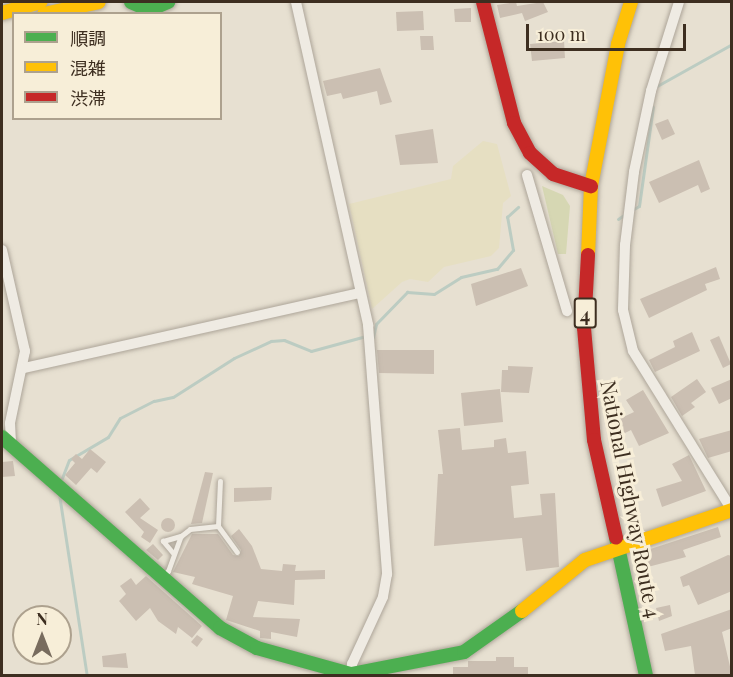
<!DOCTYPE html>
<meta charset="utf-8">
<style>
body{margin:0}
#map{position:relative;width:733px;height:677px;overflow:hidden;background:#e7e0d1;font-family:"Playfair Display","Noto Sans JP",serif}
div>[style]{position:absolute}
.farmland>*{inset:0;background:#e6dfc2}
.green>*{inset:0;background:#d6d7b3}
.stream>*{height:3px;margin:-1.5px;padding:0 1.5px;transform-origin:1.5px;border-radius:1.5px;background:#bcccc2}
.building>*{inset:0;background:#cbbfb2}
.round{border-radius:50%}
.roads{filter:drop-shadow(0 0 2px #ada599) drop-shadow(0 0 2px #ada599)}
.lane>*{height:5px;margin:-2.5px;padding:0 2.5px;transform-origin:2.5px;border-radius:2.5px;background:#efebe3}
.street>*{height:10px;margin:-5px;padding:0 5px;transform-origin:5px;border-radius:5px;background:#efebe3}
.fast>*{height:14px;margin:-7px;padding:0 7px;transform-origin:7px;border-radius:7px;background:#4caf50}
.slow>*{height:14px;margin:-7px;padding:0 7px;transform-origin:7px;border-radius:7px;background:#ffc107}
.jam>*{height:14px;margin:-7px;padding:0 7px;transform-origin:7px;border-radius:7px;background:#c62828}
span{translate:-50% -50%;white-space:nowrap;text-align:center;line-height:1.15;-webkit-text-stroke:6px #f7eed8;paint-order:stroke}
.shield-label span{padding:2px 4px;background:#f7eed8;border:2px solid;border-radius:4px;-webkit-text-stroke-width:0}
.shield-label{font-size:20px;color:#3d2e20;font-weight:700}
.street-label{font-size:21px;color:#3d2e20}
.frame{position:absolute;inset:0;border:3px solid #3d2e20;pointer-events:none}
.legend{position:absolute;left:12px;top:12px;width:210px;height:108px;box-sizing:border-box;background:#f7eed8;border:2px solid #ada18e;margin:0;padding:8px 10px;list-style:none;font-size:18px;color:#3d2e20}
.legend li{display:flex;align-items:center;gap:12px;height:30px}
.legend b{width:30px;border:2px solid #ada18e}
.north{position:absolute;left:12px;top:605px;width:60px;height:60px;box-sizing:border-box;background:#f7eed8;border:2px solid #ada18e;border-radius:50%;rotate:0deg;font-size:16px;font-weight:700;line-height:24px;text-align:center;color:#3d2e20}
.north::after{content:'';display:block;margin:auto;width:21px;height:27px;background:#786c5e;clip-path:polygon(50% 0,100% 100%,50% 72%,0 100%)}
.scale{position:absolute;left:526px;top:24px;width:160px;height:27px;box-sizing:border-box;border:3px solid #3d2e20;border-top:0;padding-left:8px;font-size:18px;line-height:21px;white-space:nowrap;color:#3d2e20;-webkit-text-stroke:4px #f7eed8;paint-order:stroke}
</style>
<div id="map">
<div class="farmland">
<div style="clip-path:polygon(483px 141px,497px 144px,511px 196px,503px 203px,499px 248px,491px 256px,444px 267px,428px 282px,410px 279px,402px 282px,372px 309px,349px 204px,451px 179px,453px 166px)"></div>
</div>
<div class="green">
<div style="clip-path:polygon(542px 186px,563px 195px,570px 206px,566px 254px,558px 254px)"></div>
</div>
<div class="stream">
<div style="left:657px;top:86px;width:86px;rotate:-29.2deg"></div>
<div style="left:632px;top:210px;width:8px;rotate:-30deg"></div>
<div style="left:639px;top:206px;width:100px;rotate:-82deg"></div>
<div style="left:618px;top:219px;width:11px;rotate:-34deg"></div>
<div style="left:373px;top:337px;width:13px;rotate:-77deg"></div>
<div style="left:376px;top:324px;width:45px;rotate:-45.9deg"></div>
<div style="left:407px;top:292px;width:27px;rotate:4deg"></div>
<div style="left:434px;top:294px;width:32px;rotate:-32deg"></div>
<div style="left:461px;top:277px;width:37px;rotate:-13deg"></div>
<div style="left:497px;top:269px;width:25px;rotate:-50deg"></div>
<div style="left:513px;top:250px;width:34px;rotate:-100deg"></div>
<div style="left:507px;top:217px;width:15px;rotate:-42deg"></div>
<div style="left:62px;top:478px;width:19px;rotate:-69deg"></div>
<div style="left:69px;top:460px;width:45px;rotate:-30.5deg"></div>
<div style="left:108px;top:437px;width:22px;rotate:-58deg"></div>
<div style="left:120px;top:418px;width:38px;rotate:-27deg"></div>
<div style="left:154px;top:401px;width:19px;rotate:-12deg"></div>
<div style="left:173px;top:397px;width:72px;rotate:-32.6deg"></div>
<div style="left:234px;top:358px;width:41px;rotate:-24.7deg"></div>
<div style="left:271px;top:341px;width:13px;rotate:-4deg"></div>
<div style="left:284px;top:340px;width:29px;rotate:22deg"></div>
<div style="left:311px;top:351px;width:57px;rotate:-15.3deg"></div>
<div style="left:59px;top:494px;width:184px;rotate:81.3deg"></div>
</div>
<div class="building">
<div style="clip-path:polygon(516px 2px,517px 6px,543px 2px,548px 12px,525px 21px,522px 13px,500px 18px,497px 5px)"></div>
<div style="clip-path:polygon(471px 8px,471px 22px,455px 22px,454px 9px)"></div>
<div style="clip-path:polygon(423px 11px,424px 30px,397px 31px,396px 12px)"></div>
<div style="clip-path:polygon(420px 36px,433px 36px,434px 50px,421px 50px)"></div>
<div style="clip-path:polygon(564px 41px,565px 58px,532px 61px,530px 44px)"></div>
<div style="clip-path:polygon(380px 68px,392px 102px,380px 105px,377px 91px,343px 99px,341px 93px,327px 96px,323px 81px)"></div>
<div style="clip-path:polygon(668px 119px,675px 134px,662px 140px,655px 124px)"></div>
<div style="clip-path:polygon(433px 129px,438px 163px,400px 165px,395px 135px)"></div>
<div style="clip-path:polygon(699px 160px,710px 189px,701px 193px,698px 185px,659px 203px,649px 182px)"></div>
<div style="clip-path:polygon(716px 267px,720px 279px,705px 284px,707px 290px,649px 318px,640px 299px)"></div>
<div style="clip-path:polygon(521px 268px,528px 286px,476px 306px,471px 284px)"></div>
<div style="clip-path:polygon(692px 332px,700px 351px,655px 372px,649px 360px,675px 347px,673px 341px)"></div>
<div style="clip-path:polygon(719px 336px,731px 364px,723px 368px,710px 340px)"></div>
<div style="clip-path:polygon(377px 350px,434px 350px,434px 374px,379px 373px)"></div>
<div style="clip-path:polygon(508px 366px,533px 367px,529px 393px,501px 392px,502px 370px,508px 370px)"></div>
<div style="clip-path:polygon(697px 379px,706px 392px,691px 403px,695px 407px,682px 416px,671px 397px)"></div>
<div style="clip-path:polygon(732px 379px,732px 398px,719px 404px,711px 388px)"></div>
<div style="clip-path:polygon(500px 389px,503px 422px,464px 426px,461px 393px)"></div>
<div style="clip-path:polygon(643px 390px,669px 433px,639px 446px,631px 430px,623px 434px,617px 420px,634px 412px,626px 400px)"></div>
<div style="clip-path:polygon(460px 428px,462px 450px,494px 447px,494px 440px,506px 438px,508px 453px,526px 451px,529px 484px,511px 486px,514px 518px,542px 515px,540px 494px,555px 493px,559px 567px,526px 571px,522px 538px,434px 546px,438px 474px,443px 474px,438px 430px)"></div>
<div style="clip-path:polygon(732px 430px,732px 451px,708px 458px,699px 439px)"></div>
<div style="clip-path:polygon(90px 449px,106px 462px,97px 473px,91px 468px,76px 485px,65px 475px,75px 463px,71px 459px,76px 454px,82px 459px)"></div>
<div style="clip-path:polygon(689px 455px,706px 491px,662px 507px,656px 489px,682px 481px,672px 464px)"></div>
<div style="clip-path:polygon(13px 461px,15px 476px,2px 477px,2px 462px)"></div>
<div style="clip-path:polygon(205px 472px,213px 473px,202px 523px,191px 524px)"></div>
<div style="clip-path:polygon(272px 487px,271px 500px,234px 502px,234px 488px)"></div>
<div style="clip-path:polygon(140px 498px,150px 509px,140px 518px,158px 530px,150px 543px,141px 537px,144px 532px,125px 512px)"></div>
<div class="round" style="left:161px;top:518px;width:14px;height:14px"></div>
<div style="clip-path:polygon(718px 527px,721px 537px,683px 550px,686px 557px,640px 569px,635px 554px)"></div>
<div style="clip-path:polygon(239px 529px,252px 546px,261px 569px,282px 571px,283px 564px,296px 565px,295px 571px,325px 570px,325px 579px,295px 580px,294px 605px,258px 601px,253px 617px,300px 619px,297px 637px,271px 632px,271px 639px,260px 638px,260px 631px,226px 620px,233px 596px,192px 584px,195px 577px,173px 572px,192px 534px,218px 534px,233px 555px,239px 556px,241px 550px,231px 536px)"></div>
<div style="clip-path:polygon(153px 544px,163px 555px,158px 560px,146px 550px)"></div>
<div style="clip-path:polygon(728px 555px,732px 556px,732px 591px,698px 605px,689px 585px,683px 587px,680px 577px)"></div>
<div style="clip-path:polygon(146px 576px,202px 626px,192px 638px,178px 627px,176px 634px,158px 621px,150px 608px,136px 621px,119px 601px,126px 594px,120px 586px,131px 578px,136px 585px)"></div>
<div style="clip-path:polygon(670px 605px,672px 616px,659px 621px,656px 608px)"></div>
<div style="clip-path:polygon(732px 609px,732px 628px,722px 632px,732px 675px,695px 675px,691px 646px,665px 651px,661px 634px)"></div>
<div style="clip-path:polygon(197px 635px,203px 639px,197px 647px,191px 642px)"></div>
<div style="clip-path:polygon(126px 653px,128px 668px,103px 667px,102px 656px)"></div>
<div style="clip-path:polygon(496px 657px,514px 657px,514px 667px,528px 667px,528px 675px,453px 675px,453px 667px,468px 667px,468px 661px,496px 661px)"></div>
</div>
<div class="roads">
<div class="lane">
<div style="left:218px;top:526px;width:32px;rotate:54deg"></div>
<div style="left:173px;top:553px;width:16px;rotate:-130deg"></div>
<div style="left:163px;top:541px;width:19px;rotate:-16deg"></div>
<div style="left:162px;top:576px;width:8px;rotate:-40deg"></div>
<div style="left:168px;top:571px;width:37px;rotate:-70deg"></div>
<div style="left:181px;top:536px;width:11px;rotate:-38deg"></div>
<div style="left:190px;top:529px;width:28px;rotate:-6deg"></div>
<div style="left:218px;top:526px;width:45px;rotate:-87.5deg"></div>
</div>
<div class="street">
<div style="left:296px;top:2px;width:331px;rotate:77.4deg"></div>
<div style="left:368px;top:325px;width:250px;rotate:85.6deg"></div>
<div style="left:387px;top:574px;width:23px;rotate:100deg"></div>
<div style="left:383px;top:597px;width:74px;rotate:114.8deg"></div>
<div style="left:352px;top:664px;width:10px;rotate:96deg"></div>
<div style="left:679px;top:2px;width:93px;rotate:107.5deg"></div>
<div style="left:651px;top:91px;width:83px;rotate:101.9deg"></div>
<div style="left:634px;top:172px;width:74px;rotate:97deg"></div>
<div style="left:625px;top:245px;width:65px;rotate:91.8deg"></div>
<div style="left:623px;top:310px;width:42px;rotate:76.3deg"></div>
<div style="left:633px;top:351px;width:187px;rotate:58.1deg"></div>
<div style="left:527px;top:175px;width:142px;rotate:73.6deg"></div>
<div style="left:2px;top:250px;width:104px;rotate:77.2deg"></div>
<div style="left:25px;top:351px;width:74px;rotate:101.8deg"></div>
<div style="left:10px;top:423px;width:21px;rotate:87deg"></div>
<div style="left:24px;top:368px;width:344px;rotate:-12.6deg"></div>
</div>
<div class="fast">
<div style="left:131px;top:2px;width:20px;rotate:24deg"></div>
<div style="left:149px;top:10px;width:21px;rotate:-23deg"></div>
<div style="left:2px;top:437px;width:290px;rotate:41.2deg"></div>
<div style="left:220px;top:628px;width:42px;rotate:28.4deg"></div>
<div style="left:257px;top:648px;width:98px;rotate:15.5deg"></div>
<div style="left:351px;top:674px;width:115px;rotate:-11deg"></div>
<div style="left:464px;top:652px;width:71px;rotate:-35.3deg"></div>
<div style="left:616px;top:538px;width:141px;rotate:77.7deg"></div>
</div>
<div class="slow">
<div style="left:2px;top:13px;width:40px;rotate:-16deg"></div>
<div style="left:44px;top:14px;width:56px;rotate:-12.3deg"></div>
<div style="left:588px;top:255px;width:69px;rotate:-87.5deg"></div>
<div style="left:591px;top:186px;width:145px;rotate:-79.2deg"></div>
<div style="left:618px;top:44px;width:44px;rotate:-72.8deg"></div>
<div style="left:522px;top:611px;width:81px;rotate:-39deg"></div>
<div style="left:585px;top:560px;width:155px;rotate:-18.8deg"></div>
</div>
<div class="jam">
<div style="left:483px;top:2px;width:125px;rotate:75.6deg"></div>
<div style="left:514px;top:123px;width:34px;rotate:62deg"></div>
<div style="left:530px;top:153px;width:31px;rotate:42deg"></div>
<div style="left:553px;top:174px;width:40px;rotate:18deg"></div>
<div style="left:588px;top:255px;width:73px;rotate:93.1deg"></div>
<div style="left:584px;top:328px;width:112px;rotate:84.9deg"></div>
<div style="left:594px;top:440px;width:100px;rotate:77.3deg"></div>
</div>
</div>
<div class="shield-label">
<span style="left:585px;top:313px">4</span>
</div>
<div class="street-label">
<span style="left:632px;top:499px;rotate:79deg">National Highway Route 4</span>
</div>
<div class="frame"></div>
<ul class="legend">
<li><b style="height:8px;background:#4caf50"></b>順調</li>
<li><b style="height:8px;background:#ffc107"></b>混雑</li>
<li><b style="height:8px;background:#c62828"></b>渋滞</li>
</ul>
<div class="north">N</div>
<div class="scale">100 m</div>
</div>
